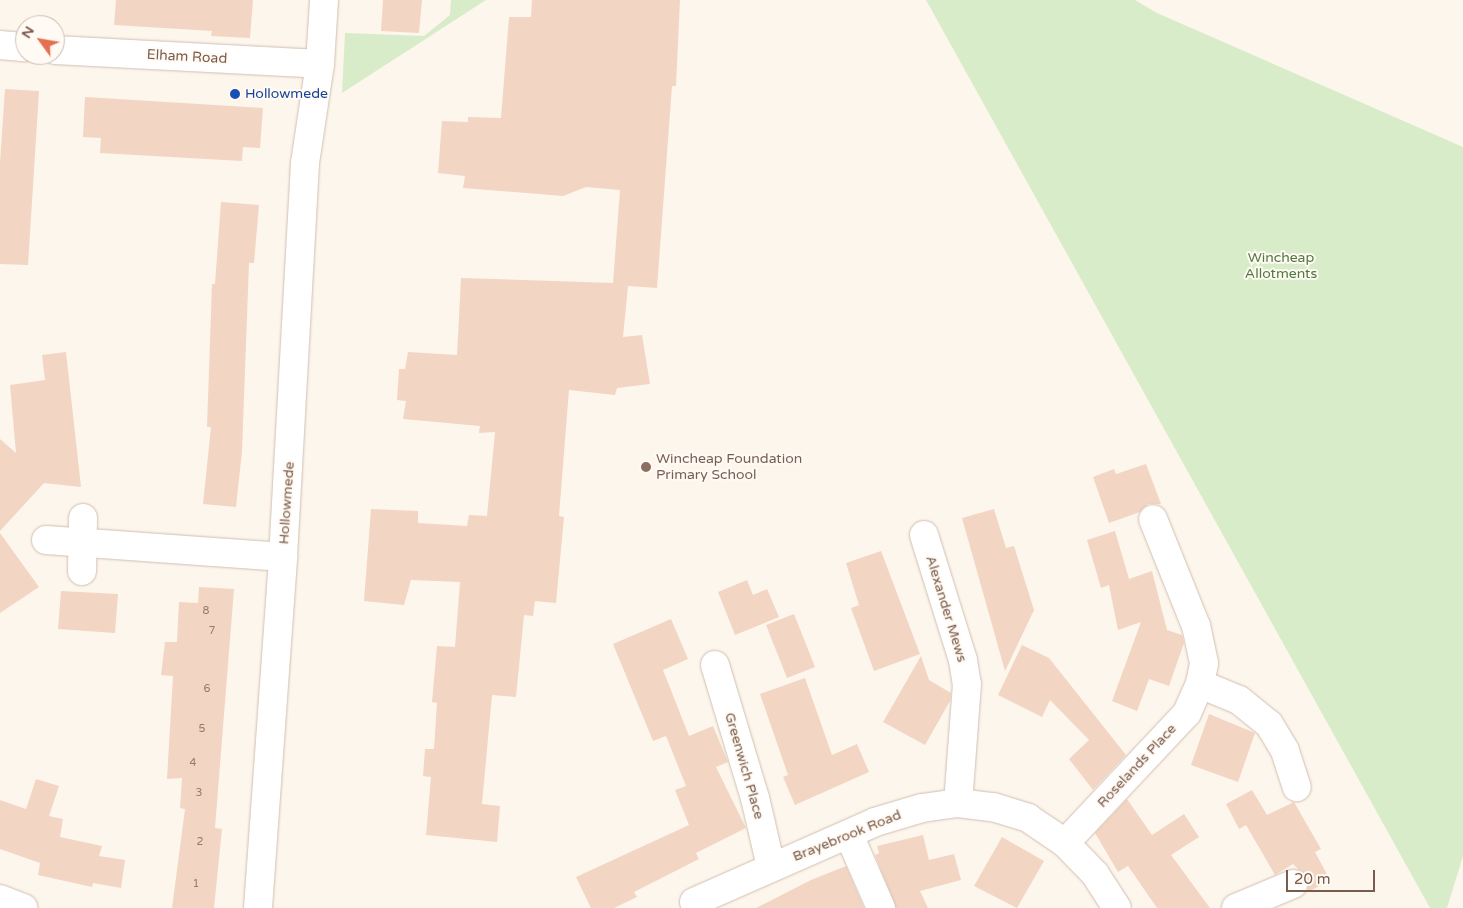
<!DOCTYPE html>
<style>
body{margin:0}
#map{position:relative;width:1463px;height:908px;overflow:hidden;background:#fdf6ec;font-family:"Varela Round",sans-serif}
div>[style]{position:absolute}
.green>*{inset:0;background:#d8ecc9}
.building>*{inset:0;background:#f3d5c3}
.roads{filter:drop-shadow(0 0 1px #d1beb0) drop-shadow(0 0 1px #d1beb0)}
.minor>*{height:28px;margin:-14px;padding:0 14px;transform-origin:14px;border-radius:14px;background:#fff}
.dots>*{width:14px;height:14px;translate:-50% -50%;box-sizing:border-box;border:2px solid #fffaf3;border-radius:50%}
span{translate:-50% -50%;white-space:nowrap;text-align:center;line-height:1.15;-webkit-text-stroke:4px #fffaf3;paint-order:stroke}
.number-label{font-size:11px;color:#987a6a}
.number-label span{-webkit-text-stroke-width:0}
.street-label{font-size:14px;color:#7a5c4d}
.transit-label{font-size:14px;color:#164399}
.left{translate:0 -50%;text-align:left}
.park-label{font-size:14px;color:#537a41}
.education-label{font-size:14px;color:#785e54}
.north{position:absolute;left:15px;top:15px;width:50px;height:50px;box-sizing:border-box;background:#fffaf3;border:1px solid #cabbb1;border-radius:50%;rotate:302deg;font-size:14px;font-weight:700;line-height:20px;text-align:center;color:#7a5c4d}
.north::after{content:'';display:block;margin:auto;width:18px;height:22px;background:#e76f51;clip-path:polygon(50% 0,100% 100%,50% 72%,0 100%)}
.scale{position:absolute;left:1286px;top:870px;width:89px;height:22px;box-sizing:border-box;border:2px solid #7a5c4d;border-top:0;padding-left:6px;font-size:15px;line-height:18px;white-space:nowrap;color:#7a5c4d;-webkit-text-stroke:4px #fffaf3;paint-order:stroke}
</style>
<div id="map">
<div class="green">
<div style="clip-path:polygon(451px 0,486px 0,342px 93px,345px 33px,424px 36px,450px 15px)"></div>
<div style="clip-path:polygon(926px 0,1135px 0,1157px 13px,1463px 147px,1463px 856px,1447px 908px,1430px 908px)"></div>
</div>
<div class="building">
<div style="clip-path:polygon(116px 0,253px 0,250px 38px,211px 36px,212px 31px,114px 25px)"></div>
<div style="clip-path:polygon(383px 0,422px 0,419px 33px,381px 31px)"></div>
<div style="clip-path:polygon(532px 0,680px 0,676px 86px,672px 86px,657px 288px,628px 286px,623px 337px,642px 335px,650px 384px,617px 388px,615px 395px,569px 390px,559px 516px,564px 517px,556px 603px,535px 601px,533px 616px,524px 615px,516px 697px,492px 695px,482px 804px,500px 806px,497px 842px,426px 835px,431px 777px,423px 776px,425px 749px,434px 749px,437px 703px,432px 702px,437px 646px,455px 647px,460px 582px,411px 580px,404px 605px,364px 601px,371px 509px,418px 511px,418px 523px,467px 526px,469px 515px,487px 516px,495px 432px,479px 433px,480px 426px,403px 419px,406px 401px,397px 400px,399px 369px,405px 369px,408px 352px,457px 355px,461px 278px,613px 283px,620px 190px,586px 187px,563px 196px,463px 188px,465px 176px,438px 173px,442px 121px,468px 122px,468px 117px,501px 118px,509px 17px,531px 17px)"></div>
<div style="clip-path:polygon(5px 89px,39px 91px,28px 265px,0 264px,0 162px)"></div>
<div style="clip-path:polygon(85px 97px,263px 108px,260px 148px,243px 147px,242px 161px,100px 153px,101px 138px,83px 137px)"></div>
<div style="clip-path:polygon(221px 202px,259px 205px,254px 263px,249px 263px,242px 451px,236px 507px,203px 504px,211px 427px,207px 427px,212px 284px,215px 284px)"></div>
<div style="clip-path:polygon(66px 352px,81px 487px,44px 483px,0 531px,0 439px,16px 453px,10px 385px,45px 380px,42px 355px)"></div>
<div style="clip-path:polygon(1146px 464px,1161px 504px,1148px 504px,1140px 512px,1109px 523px,1093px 477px,1114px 469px,1116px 474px)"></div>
<div style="clip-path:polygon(994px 509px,1006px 548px,1014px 546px,1034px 610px,1005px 671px,962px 518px)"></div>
<div style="clip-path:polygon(1115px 531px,1129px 579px,1152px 571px,1167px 630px,1182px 635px,1184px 643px,1169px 686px,1149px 679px,1137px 711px,1112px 701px,1141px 622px,1118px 630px,1109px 585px,1101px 588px,1087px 540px)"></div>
<div style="clip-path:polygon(0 533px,39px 587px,0 613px)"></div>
<div style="clip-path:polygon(881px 551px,920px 654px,874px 671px,851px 608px,859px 605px,846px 563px)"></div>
<div style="clip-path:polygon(747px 580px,753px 595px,767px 589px,779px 617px,735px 635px,718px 592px)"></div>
<div style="clip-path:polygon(199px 587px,234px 589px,215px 828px,222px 829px,214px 908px,172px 908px,185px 809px,180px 808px,182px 778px,167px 779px,173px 676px,161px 675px,165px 642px,177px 642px,179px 602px,198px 603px)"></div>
<div style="clip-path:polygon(61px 591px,118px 594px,115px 633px,58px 629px)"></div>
<div style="clip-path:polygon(794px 614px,815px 667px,787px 678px,766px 625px)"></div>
<div style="clip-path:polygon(671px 619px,688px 659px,663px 670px,689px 736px,713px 726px,728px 762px,716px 767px,746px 828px,696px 853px,699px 859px,634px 892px,637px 897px,614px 908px,591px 908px,576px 877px,689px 825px,675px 790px,686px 786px,666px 736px,653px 741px,613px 644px)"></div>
<div style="clip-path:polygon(1022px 645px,1049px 658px,1126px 755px,1093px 790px,1069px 759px,1089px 740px,1050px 700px,1042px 717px,998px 695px)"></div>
<div style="clip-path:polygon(921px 656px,929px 680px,951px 693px,950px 701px,925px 745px,883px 722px)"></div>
<div style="clip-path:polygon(805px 678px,832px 755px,857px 744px,869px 772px,795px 805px,783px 777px,788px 775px,760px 694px)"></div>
<div style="clip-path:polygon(1209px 714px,1255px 733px,1238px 782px,1191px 765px)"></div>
<div style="clip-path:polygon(36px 779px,59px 786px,49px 816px,63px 819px,60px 837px,102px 846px,99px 856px,125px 860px,121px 888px,93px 883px,92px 887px,38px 875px,40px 863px,0 849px,0 800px,26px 809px)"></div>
<div style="clip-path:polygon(1252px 790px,1267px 815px,1294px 802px,1321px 849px,1315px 852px,1330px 880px,1308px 892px,1307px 878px,1293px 864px,1275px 875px,1246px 825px,1239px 829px,1226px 804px)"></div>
<div style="clip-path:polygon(1127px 799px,1152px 835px,1184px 814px,1199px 837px,1171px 855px,1210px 908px,1157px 908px,1128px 866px,1118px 872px,1095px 833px)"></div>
<div style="clip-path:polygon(923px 835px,929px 860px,954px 854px,961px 880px,920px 891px,928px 908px,896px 908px,875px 855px,879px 853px,877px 846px)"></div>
<div style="clip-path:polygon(1002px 837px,1044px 861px,1017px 908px,974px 886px)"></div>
<div style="clip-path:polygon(846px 866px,864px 908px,756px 908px,811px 880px)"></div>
</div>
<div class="roads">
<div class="minor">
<div style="left:0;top:45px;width:25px;rotate:5deg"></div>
<div style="left:55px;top:50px;width:265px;rotate:3deg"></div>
<div style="left:924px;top:535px;width:131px;rotate:72.7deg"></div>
<div style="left:963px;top:660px;width:24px;rotate:81deg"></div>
<div style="left:967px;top:684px;width:119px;rotate:94.3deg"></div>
<div style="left:46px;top:540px;width:238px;rotate:4.1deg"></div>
<div style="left:82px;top:571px;width:53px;rotate:-88.9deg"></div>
<div style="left:715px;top:665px;width:139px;rotate:73.3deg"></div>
<div style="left:755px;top:798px;width:71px;rotate:76.9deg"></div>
<div style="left:1200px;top:684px;width:42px;rotate:22.3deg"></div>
<div style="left:1239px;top:700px;width:38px;rotate:39deg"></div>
<div style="left:1269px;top:724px;width:31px;rotate:59deg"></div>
<div style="left:1285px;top:751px;width:38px;rotate:72deg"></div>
<div style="left:849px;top:835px;width:80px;rotate:66.3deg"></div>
<div style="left:1065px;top:843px;width:178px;rotate:-46.8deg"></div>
<div style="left:1187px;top:713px;width:32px;rotate:-66deg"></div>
<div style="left:1200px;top:684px;width:21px;rotate:-79deg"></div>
<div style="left:1204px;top:663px;width:38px;rotate:-102deg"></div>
<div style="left:1196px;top:626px;width:115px;rotate:-111.9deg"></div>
<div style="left:0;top:899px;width:25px;rotate:21deg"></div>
<div style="left:694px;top:902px;width:198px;rotate:-23.8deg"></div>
<div style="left:875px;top:822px;width:49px;rotate:-16.6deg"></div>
<div style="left:922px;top:808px;width:36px;rotate:-8deg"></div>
<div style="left:958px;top:803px;width:35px;rotate:7deg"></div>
<div style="left:993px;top:807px;width:37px;rotate:17deg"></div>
<div style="left:1028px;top:818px;width:45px;rotate:34deg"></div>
<div style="left:1065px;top:843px;width:43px;rotate:45.9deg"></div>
<div style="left:1095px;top:874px;width:40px;rotate:57.1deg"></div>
<div style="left:258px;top:908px;width:352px;rotate:-85.9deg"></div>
<div style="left:283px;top:557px;width:395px;rotate:-86.8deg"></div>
<div style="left:305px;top:163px;width:100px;rotate:-81.4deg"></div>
<div style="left:320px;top:64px;width:64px;rotate:-86.4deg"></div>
<div style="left:1236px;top:908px;width:62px;rotate:-22.8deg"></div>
</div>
</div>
<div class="dots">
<div style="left:235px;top:94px;background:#1a4fb4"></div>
<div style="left:646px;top:467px;background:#8d6e63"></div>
</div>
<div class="number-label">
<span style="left:206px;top:611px">8</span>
<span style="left:212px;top:631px">7</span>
<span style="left:207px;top:689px">6</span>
<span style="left:202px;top:729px">5</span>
<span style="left:193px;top:763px">4</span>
<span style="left:199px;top:793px">3</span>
<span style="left:200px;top:842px">2</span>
<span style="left:196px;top:884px">1</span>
</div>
<div class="street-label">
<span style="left:187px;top:57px;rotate:3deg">Elham Road</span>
<span style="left:287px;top:503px;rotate:-86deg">Hollowmede</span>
<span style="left:946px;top:609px;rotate:73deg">Alexander Mews</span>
<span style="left:744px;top:766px;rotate:74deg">Greenwich Place</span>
<span style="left:1137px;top:766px;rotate:-47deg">Roselands Place</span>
<span style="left:847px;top:836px;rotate:-22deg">Brayebrook Road</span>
</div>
<div class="transit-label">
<span class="left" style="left:245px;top:94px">Hollowmede</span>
</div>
<div class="park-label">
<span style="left:1281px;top:266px">Wincheap<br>Allotments</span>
</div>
<div class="education-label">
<span class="left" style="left:656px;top:467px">Wincheap Foundation<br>Primary School</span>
</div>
<div class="north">N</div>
<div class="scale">20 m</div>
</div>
